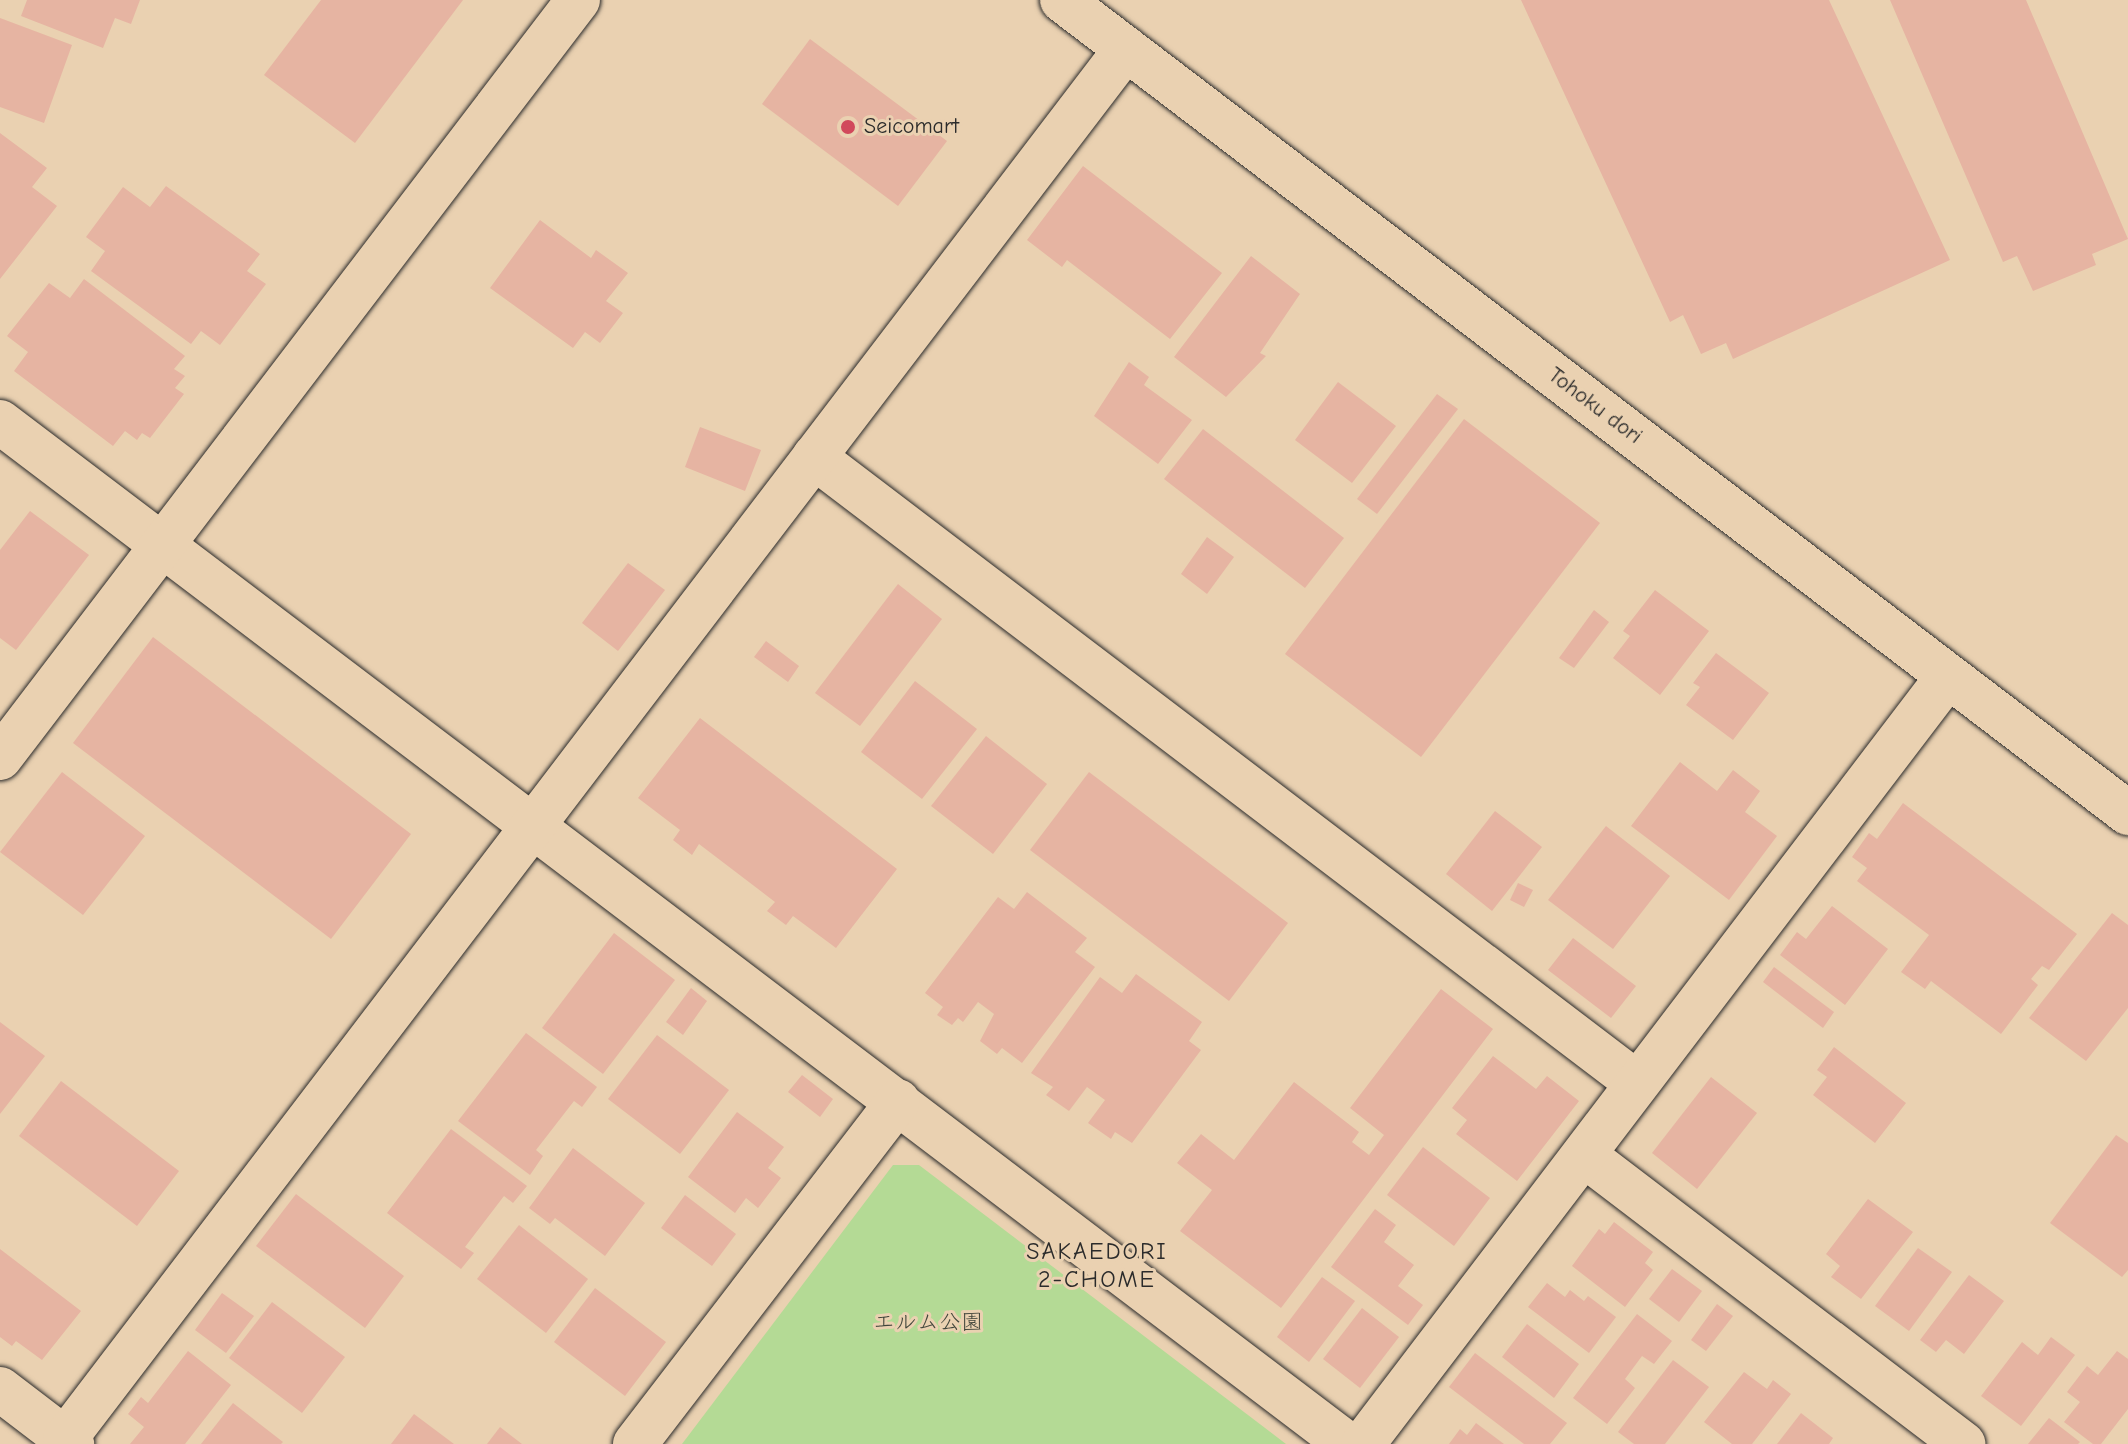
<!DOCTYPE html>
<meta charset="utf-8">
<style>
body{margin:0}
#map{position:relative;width:2128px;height:1444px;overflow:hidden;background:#ead1b1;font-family:"Comic Neue","Klee One",sans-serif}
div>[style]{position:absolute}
.green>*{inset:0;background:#b4da95}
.building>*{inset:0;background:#e6b4a2}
.roads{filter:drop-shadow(0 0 2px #2b2b2b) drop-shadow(0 0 2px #2b2b2b)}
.minor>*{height:44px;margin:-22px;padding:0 22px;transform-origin:22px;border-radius:22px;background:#ead1b1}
.tertiary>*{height:44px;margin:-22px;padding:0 22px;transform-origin:22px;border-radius:22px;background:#ead1b1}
.dots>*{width:22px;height:22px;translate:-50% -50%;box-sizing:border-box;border:4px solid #ead1b1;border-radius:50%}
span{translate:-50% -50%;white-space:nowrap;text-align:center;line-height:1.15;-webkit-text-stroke:6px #ead1b1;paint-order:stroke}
.poi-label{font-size:22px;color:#2b2b2b}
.left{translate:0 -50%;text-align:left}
.street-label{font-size:22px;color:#2b2b2b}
.park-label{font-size:22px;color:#40453b}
.neighbourhood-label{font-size:24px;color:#2b2b2b;letter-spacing:2px}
</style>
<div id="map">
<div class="green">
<div style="clip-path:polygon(893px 1165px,919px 1165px,1286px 1444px,682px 1444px)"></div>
</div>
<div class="building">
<div style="clip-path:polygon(27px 0,140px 0,131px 24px,115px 18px,103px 48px,21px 16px)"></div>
<div style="clip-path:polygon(321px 0,463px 0,355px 143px,264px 75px)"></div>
<div style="clip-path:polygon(1521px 0,1829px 0,1950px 260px,1733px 359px,1726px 343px,1701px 354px,1683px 315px,1670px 322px)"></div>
<div style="clip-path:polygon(1890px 0,2026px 0,2128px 239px,2092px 254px,2096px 265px,2033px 291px,2017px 256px,2003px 262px)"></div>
<div style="clip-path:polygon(0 18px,72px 45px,44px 123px,0 107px)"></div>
<div style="clip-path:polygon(810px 39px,947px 141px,898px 206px,762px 104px)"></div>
<div style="clip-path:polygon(0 133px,47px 168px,32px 187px,57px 206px,0 279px)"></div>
<div style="clip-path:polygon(1083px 166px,1222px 273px,1170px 339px,1067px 260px,1062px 267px,1027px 240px)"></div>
<div style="clip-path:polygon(166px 186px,260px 254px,247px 271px,266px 284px,220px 345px,201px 331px,191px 344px,91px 271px,105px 251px,86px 237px,123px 187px,150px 207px)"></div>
<div style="clip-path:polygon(540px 220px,591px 258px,596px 250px,628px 273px,606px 301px,623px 313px,600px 343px,585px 332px,573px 348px,490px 288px)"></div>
<div style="clip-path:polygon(1251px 256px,1300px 294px,1260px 353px,1266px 356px,1226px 397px,1174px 357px)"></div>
<div style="clip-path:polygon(84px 279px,185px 356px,174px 369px,185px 376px,175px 388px,184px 394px,150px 438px,142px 433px,137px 440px,125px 431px,113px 446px,14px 371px,28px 352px,7px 336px,49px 283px,70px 298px)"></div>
<div style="clip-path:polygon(1129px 362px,1149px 377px,1144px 385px,1192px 420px,1158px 464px,1094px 416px)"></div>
<div style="clip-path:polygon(1338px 382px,1396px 426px,1352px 483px,1295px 440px)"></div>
<div style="clip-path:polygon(1437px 394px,1458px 409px,1377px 514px,1357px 499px)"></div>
<div style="clip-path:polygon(1464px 419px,1600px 523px,1421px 757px,1285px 654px)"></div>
<div style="clip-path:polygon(700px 427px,761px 450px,745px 491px,685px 467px)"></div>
<div style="clip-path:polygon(1203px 429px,1344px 538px,1305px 588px,1164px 479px)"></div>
<div style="clip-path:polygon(30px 511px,89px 555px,16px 650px,0 638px,0 550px)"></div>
<div style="clip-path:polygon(1207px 537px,1234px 557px,1207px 594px,1181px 574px)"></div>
<div style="clip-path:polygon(628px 563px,665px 590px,618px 651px,582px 623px)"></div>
<div style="clip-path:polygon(898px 584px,942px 619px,860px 726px,815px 693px)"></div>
<div style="clip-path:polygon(1655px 590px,1709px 631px,1660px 695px,1613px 658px,1630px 636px,1623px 631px)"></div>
<div style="clip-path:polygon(1594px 610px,1609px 622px,1574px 668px,1559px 658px)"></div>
<div style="clip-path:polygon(153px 637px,411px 834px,331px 939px,73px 743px)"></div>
<div style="clip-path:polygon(766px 641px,799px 666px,788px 682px,754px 657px)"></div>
<div style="clip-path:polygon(1716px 653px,1769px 693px,1733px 740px,1686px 705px,1700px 687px,1693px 683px)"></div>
<div style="clip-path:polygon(915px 681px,977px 729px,922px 799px,861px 752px)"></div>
<div style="clip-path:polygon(700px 718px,897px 869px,836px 948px,793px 916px,786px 925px,767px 911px,775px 902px,699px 844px,692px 855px,673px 840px,680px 830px,638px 798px)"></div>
<div style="clip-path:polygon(986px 736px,1047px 784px,993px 854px,931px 806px)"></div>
<div style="clip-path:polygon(1680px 762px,1717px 791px,1733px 770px,1760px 791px,1745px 812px,1777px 836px,1729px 900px,1631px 826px)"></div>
<div style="clip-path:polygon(62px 772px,145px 836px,83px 915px,0 852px)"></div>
<div style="clip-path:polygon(1089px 772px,1288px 923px,1229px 1001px,1030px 850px)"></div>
<div style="clip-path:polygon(1903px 803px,2077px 934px,2049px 970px,2042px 966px,2031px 979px,2038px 985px,2001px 1034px,1931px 981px,1925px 989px,1901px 972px,1929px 935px,1857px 881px,1867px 868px,1852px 857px,1869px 833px,1877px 839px)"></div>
<div style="clip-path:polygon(1495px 811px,1542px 847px,1492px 911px,1446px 874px)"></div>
<div style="clip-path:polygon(1606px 826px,1670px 876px,1613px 949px,1548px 900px)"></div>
<div style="clip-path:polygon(1518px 883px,1533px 890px,1524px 907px,1510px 900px)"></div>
<div style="clip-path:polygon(1027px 892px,1087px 938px,1075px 952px,1095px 967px,1022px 1063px,1002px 1048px,997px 1054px,980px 1041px,994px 1014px,978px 1002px,963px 1022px,958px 1018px,952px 1025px,937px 1015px,943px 1007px,925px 993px,998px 897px,1014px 909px)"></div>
<div style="clip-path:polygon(1832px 906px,1888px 949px,1845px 1005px,1780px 955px,1797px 932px,1806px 939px)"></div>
<div style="clip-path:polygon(2112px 913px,2128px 925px,2128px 1008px,2086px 1061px,2029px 1018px)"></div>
<div style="clip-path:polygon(614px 933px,675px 980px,603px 1074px,542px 1028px)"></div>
<div style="clip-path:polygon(1573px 938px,1636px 986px,1611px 1018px,1548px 970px)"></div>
<div style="clip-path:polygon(1774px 967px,1834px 1012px,1823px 1028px,1763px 982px)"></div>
<div style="clip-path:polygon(1136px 974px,1202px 1022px,1189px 1041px,1201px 1050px,1132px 1143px,1115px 1132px,1111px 1139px,1088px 1123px,1105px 1100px,1087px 1087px,1069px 1111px,1046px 1095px,1053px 1087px,1031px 1073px,1100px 977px,1122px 993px)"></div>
<div style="clip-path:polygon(691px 988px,707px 1001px,683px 1035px,666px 1022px)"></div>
<div style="clip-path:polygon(1441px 989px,1493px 1029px,1281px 1308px,1180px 1231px,1212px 1190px,1177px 1163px,1201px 1134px,1234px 1160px,1294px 1082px,1359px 1132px,1352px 1142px,1369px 1155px,1384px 1135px,1350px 1108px)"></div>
<div style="clip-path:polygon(0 1022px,45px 1056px,0 1114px)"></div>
<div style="clip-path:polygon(526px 1033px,597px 1087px,582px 1107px,574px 1101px,536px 1150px,543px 1156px,530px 1175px,458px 1121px)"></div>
<div style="clip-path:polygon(657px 1035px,729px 1090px,680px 1154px,608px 1099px)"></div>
<div style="clip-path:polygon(1834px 1047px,1906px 1103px,1875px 1143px,1813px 1095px,1827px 1077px,1817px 1070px)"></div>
<div style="clip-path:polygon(1493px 1056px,1536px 1089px,1547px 1076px,1579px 1101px,1517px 1181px,1456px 1134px,1467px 1120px,1452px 1108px)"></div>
<div style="clip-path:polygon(802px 1075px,833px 1099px,820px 1117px,788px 1092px)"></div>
<div style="clip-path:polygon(1711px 1077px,1757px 1113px,1697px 1189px,1652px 1153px)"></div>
<div style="clip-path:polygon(61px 1081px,179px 1171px,137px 1226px,19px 1136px)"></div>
<div style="clip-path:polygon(737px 1112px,784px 1147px,768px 1168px,781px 1178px,758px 1208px,746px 1198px,735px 1213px,688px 1177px)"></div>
<div style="clip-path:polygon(451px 1129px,527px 1186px,513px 1203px,504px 1196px,465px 1247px,474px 1253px,461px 1269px,387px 1213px)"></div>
<div style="clip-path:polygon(2116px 1135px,2128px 1143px,2128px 1270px,2122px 1277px,2050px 1223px)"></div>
<div style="clip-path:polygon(1423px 1147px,1490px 1198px,1454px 1246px,1387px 1195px)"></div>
<div style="clip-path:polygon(573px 1148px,645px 1203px,605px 1256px,555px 1218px,550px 1224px,529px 1208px)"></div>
<div style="clip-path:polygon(296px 1194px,404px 1276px,365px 1328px,256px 1246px)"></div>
<div style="clip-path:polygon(685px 1195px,736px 1234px,712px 1266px,661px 1228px)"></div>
<div style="clip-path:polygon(1868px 1199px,1913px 1232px,1861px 1299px,1831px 1277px,1840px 1266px,1826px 1254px)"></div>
<div style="clip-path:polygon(1375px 1209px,1396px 1225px,1384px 1242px,1414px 1265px,1398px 1286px,1423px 1305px,1408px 1325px,1331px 1267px)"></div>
<div style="clip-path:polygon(1614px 1222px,1653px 1252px,1645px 1263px,1653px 1270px,1625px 1307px,1572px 1266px,1599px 1229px,1605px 1234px)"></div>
<div style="clip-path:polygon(519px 1225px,588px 1279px,546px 1333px,477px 1279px)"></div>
<div style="clip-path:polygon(1918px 1248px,1952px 1272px,1909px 1331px,1875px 1306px)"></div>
<div style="clip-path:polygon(0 1249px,81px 1311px,42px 1360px,16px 1341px,12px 1346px,0 1337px)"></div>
<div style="clip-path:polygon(1672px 1269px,1702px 1291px,1679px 1322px,1649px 1299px)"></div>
<div style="clip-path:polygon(1969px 1275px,2004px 1301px,1964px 1354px,1946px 1340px,1936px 1352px,1920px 1340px)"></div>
<div style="clip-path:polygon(1322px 1277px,1355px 1301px,1309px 1362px,1277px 1337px)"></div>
<div style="clip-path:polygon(1547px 1283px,1565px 1297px,1570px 1290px,1584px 1301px,1588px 1296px,1616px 1317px,1589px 1353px,1528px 1307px)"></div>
<div style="clip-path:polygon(595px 1288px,666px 1342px,625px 1396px,554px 1342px)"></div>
<div style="clip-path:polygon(222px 1293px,254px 1316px,226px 1353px,195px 1330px)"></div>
<div style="clip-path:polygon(272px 1302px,345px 1357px,302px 1413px,229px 1358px)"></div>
<div style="clip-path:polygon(1717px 1304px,1733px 1316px,1706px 1351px,1691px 1340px)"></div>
<div style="clip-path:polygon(1362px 1308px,1399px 1337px,1360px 1388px,1323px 1359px)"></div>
<div style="clip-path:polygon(1637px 1314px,1672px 1341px,1654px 1364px,1642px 1356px,1625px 1379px,1635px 1388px,1607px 1424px,1573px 1398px)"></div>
<div style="clip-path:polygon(1527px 1324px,1579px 1364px,1554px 1398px,1502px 1357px)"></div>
<div style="clip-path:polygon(2051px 1337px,2075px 1355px,2021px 1426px,1981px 1396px,2022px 1342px,2038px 1355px)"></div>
<div style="clip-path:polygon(188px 1351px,231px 1385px,185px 1444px,130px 1444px,144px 1427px,128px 1414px,141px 1397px,148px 1403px)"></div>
<div style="clip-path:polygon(2117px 1351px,2128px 1359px,2128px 1409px,2101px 1444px,2093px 1444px,2064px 1422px,2080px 1402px,2067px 1392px,2087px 1366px,2098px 1375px)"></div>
<div style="clip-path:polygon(1475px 1353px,1567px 1423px,1550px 1444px,1524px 1444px,1449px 1387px)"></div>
<div style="clip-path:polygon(1673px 1360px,1709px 1387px,1665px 1444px,1634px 1444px,1618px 1432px)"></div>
<div style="clip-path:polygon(1744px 1372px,1767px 1389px,1773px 1380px,1791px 1394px,1752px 1444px,1732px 1444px,1704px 1422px)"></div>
<div style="clip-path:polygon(233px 1403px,283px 1442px,281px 1444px,201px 1444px)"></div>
<div style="clip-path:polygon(1801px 1413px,1833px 1438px,1829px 1444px,1777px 1444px)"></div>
<div style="clip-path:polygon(414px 1414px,454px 1444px,391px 1444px)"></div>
<div style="clip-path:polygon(2049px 1418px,2080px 1442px,2078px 1444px,2028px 1444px)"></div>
<div style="clip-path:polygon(1476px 1423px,1504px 1444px,1449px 1444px,1460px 1429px,1467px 1435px)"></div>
<div style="clip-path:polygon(500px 1427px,522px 1444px,487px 1444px)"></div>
</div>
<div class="roads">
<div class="minor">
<div style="left:0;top:422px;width:1691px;rotate:37.19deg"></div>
<div style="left:814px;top:457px;width:1034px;rotate:37.26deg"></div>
<div style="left:1584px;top:1155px;width:477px;rotate:37.3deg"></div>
<div style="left:0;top:1389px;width:91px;rotate:37.4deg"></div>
<div style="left:65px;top:1439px;width:1749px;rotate:-52.65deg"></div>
<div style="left:635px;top:1444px;width:432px;rotate:-52.5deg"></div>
<div style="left:1363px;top:1444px;width:965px;rotate:-52.7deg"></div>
</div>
<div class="tertiary">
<div style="left:1062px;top:0;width:1341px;rotate:37.33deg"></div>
<div style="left:0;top:758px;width:953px;rotate:-52.67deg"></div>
</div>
</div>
<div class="dots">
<div style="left:848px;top:127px;background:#d1495b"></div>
</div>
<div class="poi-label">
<span class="left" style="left:864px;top:127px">Seicomart</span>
</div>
<div class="street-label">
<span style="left:1595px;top:406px;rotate:37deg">Tohoku dori</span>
</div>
<div class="park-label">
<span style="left:928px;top:1323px">エルム公園</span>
</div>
<div class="neighbourhood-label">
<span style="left:1097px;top:1266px">SAKAEDORI<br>2-CHOME</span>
</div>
</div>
